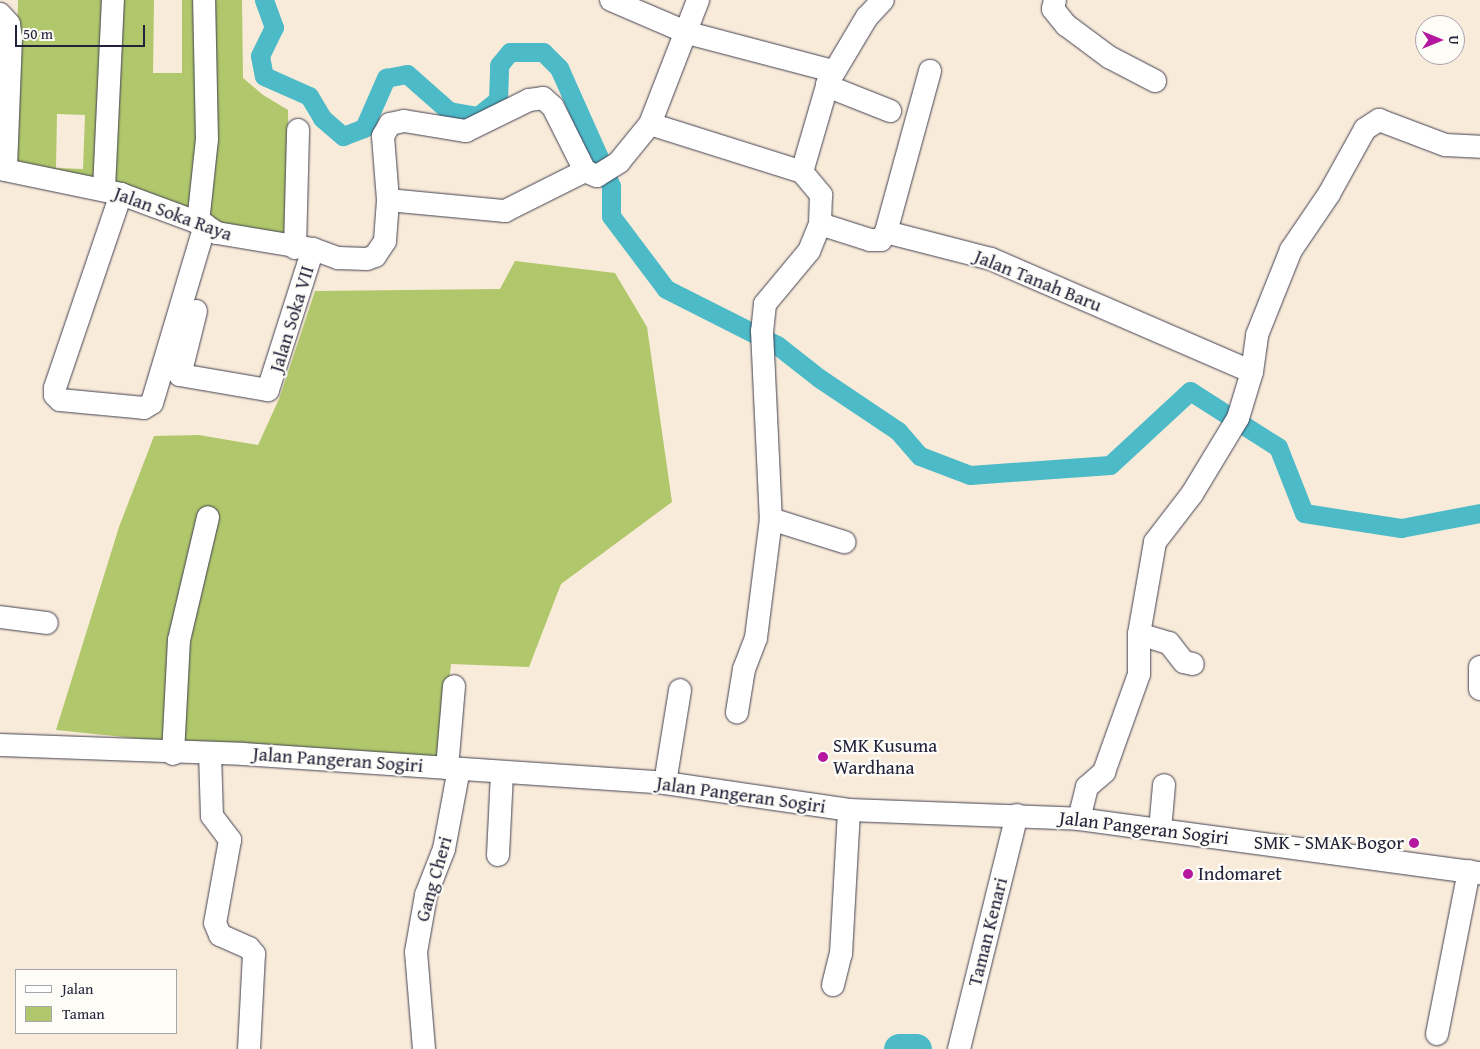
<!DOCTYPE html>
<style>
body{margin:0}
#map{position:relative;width:1480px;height:1049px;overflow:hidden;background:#f9ebd9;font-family:"Gentium Book Plus",serif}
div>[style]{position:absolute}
.green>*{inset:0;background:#b0c76b}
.canal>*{height:19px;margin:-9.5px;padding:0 9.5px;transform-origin:9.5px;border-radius:9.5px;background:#4dbac8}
.river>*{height:31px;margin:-15.5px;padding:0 15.5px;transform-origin:15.5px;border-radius:15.5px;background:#4dbac8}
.roads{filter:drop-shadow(0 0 1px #424053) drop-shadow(0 0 1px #424053)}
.minor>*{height:22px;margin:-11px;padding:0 11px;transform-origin:11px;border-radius:11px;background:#fff}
.dots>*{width:14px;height:14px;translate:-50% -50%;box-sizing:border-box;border:2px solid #fdfcf7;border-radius:50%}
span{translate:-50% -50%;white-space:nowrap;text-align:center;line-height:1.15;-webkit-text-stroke:4.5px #fdfcf7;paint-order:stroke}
.street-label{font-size:19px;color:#22223b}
.poi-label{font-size:19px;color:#22223b}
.left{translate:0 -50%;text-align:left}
.right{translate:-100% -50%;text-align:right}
.legend{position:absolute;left:15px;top:969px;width:162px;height:65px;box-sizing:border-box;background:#fdfcf7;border:1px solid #a5a5ac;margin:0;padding:6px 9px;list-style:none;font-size:15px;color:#22223b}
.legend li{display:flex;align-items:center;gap:10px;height:25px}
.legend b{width:25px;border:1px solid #a5a5ac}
.north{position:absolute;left:1415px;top:15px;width:50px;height:50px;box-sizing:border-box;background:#fdfcf7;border:1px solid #a5a5ac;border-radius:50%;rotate:90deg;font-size:14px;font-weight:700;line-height:20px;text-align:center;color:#22223b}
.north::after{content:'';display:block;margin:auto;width:18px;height:22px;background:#b5179e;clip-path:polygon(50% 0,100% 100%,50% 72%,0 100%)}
.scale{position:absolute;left:15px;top:25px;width:130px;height:22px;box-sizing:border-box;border:2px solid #22223b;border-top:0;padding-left:6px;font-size:15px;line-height:18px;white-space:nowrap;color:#22223b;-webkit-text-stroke:4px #fdfcf7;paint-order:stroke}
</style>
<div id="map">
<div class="green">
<div style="clip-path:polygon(evenodd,18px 0,154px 0,153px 73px,182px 73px,182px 0,242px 0,243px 78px,263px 95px,288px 110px,289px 231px,283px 242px,18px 163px,14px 156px,18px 0,57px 114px,85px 115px,83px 169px,56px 168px,57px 114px)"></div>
<div style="clip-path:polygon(515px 261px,615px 273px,647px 327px,672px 502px,561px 584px,529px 667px,451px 664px,440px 770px,56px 730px,119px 527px,154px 436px,199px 435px,258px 445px,279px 399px,315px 291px,500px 289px)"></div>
</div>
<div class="canal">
<div style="left:264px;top:0;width:29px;rotate:70deg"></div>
<div style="left:274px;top:27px;width:32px;rotate:116deg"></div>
<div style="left:260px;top:56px;width:20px;rotate:79deg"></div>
<div style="left:264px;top:76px;width:49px;rotate:24deg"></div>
<div style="left:309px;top:96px;width:26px;rotate:59deg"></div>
<div style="left:322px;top:118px;width:28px;rotate:41deg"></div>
<div style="left:343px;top:136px;width:22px;rotate:-21deg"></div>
<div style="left:364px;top:128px;width:55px;rotate:-66.3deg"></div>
<div style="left:386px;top:78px;width:21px;rotate:-11deg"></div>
<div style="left:407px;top:74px;width:56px;rotate:41.4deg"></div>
<div style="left:449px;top:111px;width:29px;rotate:10deg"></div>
<div style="left:478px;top:116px;width:26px;rotate:-39deg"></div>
<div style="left:498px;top:100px;width:35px;rotate:-88deg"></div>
<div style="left:499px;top:65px;width:17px;rotate:-50deg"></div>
<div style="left:510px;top:52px;width:33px"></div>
<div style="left:543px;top:52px;width:23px;rotate:45deg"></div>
<div style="left:559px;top:68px;width:105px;rotate:65.9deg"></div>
<div style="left:602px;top:164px;width:24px;rotate:68deg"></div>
<div style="left:611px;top:186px;width:30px;rotate:90deg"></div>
<div style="left:611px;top:216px;width:91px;rotate:53deg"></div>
<div style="left:666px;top:289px;width:124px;rotate:26.8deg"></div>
<div style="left:777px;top:345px;width:53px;rotate:38.2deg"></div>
<div style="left:819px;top:378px;width:95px;rotate:33.9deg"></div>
<div style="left:898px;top:431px;width:33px;rotate:49deg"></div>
<div style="left:920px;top:456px;width:53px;rotate:20.8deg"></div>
<div style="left:970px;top:475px;width:140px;rotate:-4.1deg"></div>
<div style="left:1110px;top:465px;width:109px;rotate:-42.8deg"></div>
<div style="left:1190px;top:391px;width:104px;rotate:32.5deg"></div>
<div style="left:1278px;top:447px;width:71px;rotate:68.5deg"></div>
<div style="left:1304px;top:513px;width:98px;rotate:8.8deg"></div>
<div style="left:1401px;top:528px;width:80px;rotate:-10.8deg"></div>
</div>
<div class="river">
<div style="left:899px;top:1049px;width:17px"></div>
</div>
<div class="roads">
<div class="minor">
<div style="left:611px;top:0;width:84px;rotate:23.2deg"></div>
<div style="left:688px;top:33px;width:150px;rotate:14.7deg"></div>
<div style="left:1055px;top:0;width:9px;rotate:103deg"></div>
<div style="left:1053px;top:9px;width:21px;rotate:51deg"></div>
<div style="left:1066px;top:25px;width:54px;rotate:36.7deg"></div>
<div style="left:1109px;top:57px;width:52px;rotate:27.6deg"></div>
<div style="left:0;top:14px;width:13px;rotate:48deg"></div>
<div style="left:9px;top:24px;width:14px;rotate:82deg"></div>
<div style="left:11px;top:38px;width:132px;rotate:92.2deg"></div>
<div style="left:827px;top:84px;width:78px;rotate:-59.2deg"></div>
<div style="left:867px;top:17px;width:23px;rotate:-47deg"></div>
<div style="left:650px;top:124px;width:159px;rotate:17.5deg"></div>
<div style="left:802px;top:172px;width:30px;rotate:50deg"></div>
<div style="left:821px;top:195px;width:29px;rotate:92deg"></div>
<div style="left:820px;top:224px;width:29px;rotate:112deg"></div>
<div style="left:809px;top:251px;width:69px;rotate:129.7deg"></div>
<div style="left:765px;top:304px;width:27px;rotate:96deg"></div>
<div style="left:762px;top:331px;width:188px;rotate:87.3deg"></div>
<div style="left:771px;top:519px;width:120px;rotate:97.2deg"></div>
<div style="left:756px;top:638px;width:33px;rotate:111deg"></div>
<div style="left:744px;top:669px;width:44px;rotate:99.2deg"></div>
<div style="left:0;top:169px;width:124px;rotate:11.7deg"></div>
<div style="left:121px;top:194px;width:90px;rotate:20.3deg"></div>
<div style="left:205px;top:225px;width:14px;rotate:34deg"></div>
<div style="left:217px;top:233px;width:97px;rotate:9.5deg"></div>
<div style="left:313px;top:249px;width:27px;rotate:20deg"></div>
<div style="left:338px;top:258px;width:29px;rotate:2deg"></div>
<div style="left:367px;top:259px;width:9px;rotate:-21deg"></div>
<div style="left:375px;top:256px;width:18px;rotate:-56deg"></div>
<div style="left:385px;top:241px;width:41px;rotate:-85.8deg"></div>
<div style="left:388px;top:200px;width:64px;rotate:-94.5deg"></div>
<div style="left:383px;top:136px;width:14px;rotate:-60deg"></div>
<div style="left:390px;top:124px;width:14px;rotate:-12deg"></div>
<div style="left:404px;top:121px;width:63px;rotate:9.2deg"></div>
<div style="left:466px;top:131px;width:70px;rotate:-26.2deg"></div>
<div style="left:529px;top:100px;width:14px;rotate:-8deg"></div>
<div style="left:543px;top:98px;width:13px;rotate:42deg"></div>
<div style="left:553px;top:107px;width:72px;rotate:63.4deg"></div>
<div style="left:585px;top:171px;width:13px;rotate:23deg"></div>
<div style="left:597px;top:176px;width:26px;rotate:-32deg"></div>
<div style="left:619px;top:162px;width:49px;rotate:-50.8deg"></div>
<div style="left:650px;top:124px;width:133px;rotate:-68.8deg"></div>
<div style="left:802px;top:172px;width:90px;rotate:-73.8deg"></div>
<div style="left:827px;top:86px;width:68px;rotate:21.6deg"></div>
<div style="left:104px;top:189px;width:189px;rotate:-87.3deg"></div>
<div style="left:121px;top:194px;width:205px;rotate:108.8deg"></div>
<div style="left:55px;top:388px;width:7px;rotate:90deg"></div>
<div style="left:55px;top:395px;width:7px;rotate:45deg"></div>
<div style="left:60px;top:400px;width:84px;rotate:5.4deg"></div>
<div style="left:144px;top:408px;width:9px;rotate:-32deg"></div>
<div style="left:152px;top:403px;width:186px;rotate:-73.4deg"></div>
<div style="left:388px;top:200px;width:118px;rotate:5.4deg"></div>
<div style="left:505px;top:211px;width:89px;rotate:-26.6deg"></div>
<div style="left:198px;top:223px;width:84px;rotate:-83.9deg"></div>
<div style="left:207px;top:139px;width:139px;rotate:-91.2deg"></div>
<div style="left:820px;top:224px;width:52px;rotate:17.7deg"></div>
<div style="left:870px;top:240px;width:11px"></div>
<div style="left:881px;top:240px;width:9px;rotate:-58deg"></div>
<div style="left:886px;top:232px;width:108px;rotate:14.4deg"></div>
<div style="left:991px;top:259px;width:284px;rotate:23.4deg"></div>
<div style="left:886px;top:232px;width:167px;rotate:-74.7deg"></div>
<div style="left:295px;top:248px;width:118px;rotate:-88.5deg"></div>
<div style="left:196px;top:311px;width:66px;rotate:104deg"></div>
<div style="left:180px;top:375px;width:89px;rotate:9.7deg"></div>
<div style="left:268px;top:390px;width:148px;rotate:-72.3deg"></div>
<div style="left:771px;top:519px;width:77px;rotate:17.5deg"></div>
<div style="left:0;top:617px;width:47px;rotate:7.3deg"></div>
<div style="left:1139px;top:634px;width:31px;rotate:17deg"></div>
<div style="left:1169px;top:643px;width:24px;rotate:52deg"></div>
<div style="left:1184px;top:662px;width:9px;rotate:13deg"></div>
<div style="left:1480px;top:667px;width:22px;rotate:90deg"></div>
<div style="left:0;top:745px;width:243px;rotate:2.1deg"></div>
<div style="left:243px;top:754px;width:423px;rotate:3.9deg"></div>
<div style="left:665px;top:783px;width:186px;rotate:8.3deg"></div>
<div style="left:849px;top:810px;width:230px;rotate:2.2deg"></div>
<div style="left:1079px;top:819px;width:405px;rotate:7.7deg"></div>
<div style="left:210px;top:753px;width:63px;rotate:88.2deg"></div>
<div style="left:212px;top:816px;width:30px;rotate:53deg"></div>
<div style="left:230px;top:840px;width:84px;rotate:100.2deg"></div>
<div style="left:215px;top:923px;width:13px;rotate:67deg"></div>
<div style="left:220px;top:935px;width:32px;rotate:24deg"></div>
<div style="left:249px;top:948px;width:8px;rotate:50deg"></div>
<div style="left:254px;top:954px;width:95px;rotate:93deg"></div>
<div style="left:173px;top:754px;width:114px;rotate:-87deg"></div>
<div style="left:179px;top:640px;width:126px;rotate:-76.7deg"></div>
<div style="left:447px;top:768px;width:82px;rotate:-85.1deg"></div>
<div style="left:665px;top:783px;width:94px;rotate:-80.8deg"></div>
<div style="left:1079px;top:819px;width:33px;rotate:-76deg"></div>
<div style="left:1087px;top:787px;width:23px;rotate:-41deg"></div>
<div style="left:1104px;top:772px;width:104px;rotate:-70.3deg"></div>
<div style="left:1139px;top:674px;width:40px;rotate:-90deg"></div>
<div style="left:1139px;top:634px;width:93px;rotate:-80.1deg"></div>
<div style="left:1155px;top:542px;width:61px;rotate:-52.4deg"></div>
<div style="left:1192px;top:494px;width:89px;rotate:-58.8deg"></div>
<div style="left:1238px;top:418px;width:48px;rotate:-73.1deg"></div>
<div style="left:1252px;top:372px;width:37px;rotate:-82deg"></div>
<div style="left:1257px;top:335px;width:92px;rotate:-68.2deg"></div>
<div style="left:1291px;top:250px;width:68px;rotate:-55.8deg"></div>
<div style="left:1329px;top:194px;width:74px;rotate:-61deg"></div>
<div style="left:1365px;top:129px;width:17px;rotate:-33deg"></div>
<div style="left:1379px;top:120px;width:71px;rotate:20.7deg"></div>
<div style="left:1445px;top:145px;width:35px;rotate:3deg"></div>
<div style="left:1160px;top:830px;width:45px;rotate:-84.9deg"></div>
<div style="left:498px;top:855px;width:82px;rotate:-87.2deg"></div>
<div style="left:833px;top:985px;width:32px;rotate:-76deg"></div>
<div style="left:841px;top:954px;width:144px;rotate:-86.8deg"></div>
<div style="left:1437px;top:1034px;width:166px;rotate:-78.9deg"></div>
<div style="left:424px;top:1049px;width:97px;rotate:-94.7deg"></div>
<div style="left:416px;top:952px;width:58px;rotate:-80deg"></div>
<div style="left:426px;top:895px;width:49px;rotate:-68.6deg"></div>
<div style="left:444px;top:849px;width:81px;rotate:-79.4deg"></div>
<div style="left:959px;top:1049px;width:241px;rotate:-76.1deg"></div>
</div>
</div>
<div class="dots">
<div style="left:823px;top:757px;background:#b5179e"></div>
<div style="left:1414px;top:843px;background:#b5179e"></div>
<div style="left:1188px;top:874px;background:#b5179e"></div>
</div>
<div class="street-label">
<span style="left:173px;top:214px;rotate:20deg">Jalan Soka Raya</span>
<span style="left:1038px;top:281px;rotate:22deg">Jalan Tanah Baru</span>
<span style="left:292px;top:319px;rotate:-73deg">Jalan Soka VII</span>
<span style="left:338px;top:760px;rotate:4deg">Jalan Pangeran Sogiri</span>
<span style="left:741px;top:795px;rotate:8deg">Jalan Pangeran Sogiri</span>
<span style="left:1144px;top:828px;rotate:7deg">Jalan Pangeran Sogiri</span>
<span style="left:434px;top:879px;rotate:-74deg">Gang Cheri</span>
<span style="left:988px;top:932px;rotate:-76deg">Taman Kenari</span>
</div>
<div class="poi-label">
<span class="left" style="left:833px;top:757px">SMK Kusuma<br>Wardhana</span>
<span class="right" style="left:1404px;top:843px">SMK - SMAK Bogor</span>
<span class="left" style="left:1198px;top:874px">Indomaret</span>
</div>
<ul class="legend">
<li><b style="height:6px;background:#fff"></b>Jalan</li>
<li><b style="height:14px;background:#b0c76b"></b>Taman</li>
</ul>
<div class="north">U</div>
<div class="scale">50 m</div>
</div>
